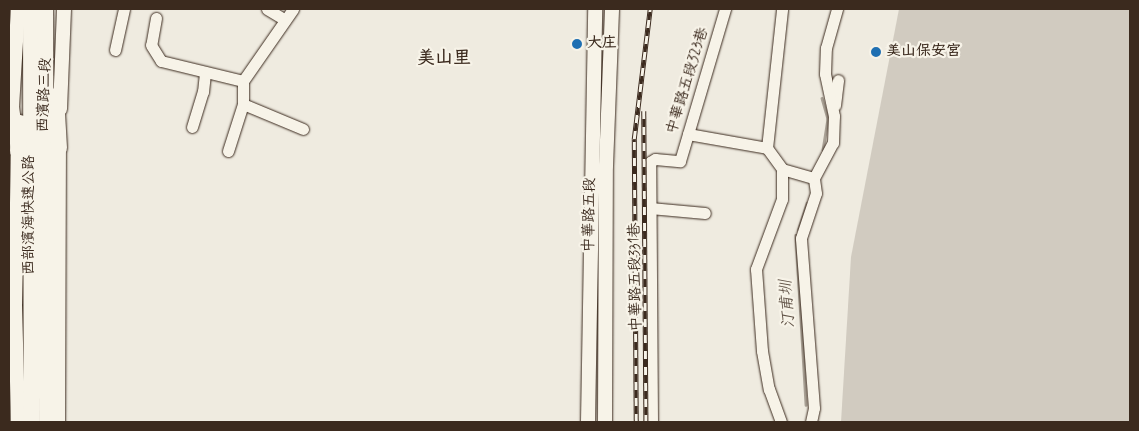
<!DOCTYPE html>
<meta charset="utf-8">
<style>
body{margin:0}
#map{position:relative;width:1139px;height:431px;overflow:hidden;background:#efebe0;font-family:Mynerve,"LXGW WenKai TC",sans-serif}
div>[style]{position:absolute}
.green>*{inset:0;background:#d1cbc0}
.stream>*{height:2.5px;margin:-1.25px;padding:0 1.25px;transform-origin:1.25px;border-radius:1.25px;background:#aaa296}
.roads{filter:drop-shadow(0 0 1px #3b2a1e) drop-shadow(0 0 1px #3b2a1e)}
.minor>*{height:11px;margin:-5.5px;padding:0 5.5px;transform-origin:5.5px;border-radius:5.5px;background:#f7f3e8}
.major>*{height:14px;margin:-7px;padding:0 7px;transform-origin:7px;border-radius:7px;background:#f7f3e8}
.highway>*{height:16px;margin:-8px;padding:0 8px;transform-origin:8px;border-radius:8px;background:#f7f3e8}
.rail>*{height:4.5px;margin-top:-2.25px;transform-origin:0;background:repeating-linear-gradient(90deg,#f7f3e8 0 8px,#3b2a1e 0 16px);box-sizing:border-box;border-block:1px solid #3b2a1e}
.dots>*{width:14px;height:14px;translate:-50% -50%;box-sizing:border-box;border:2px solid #f7f3e8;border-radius:50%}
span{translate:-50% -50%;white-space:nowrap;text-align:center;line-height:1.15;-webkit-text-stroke:4.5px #f7f3e8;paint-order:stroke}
.poi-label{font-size:15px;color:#3b2a1e;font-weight:700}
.left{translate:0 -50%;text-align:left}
.street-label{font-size:15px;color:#3b2a1e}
.water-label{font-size:16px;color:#625448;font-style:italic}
.quarter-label{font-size:18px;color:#3b2a1e;font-weight:700}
.frame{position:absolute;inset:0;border:10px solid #3b2a1e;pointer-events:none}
</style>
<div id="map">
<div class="green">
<div style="clip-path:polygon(899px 9px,1130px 9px,1130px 422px,841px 422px,851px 257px)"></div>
</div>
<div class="stream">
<div style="left:822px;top:98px;width:22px;rotate:74deg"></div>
<div style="left:828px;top:119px;width:31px;rotate:99deg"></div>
<div style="left:798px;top:230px;width:28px;rotate:-72deg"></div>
<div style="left:796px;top:235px;width:170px;rotate:86.6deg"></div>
</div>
<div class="roads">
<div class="minor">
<div style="left:267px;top:9px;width:21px;rotate:31deg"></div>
<div style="left:156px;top:18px;width:27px;rotate:100deg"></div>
<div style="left:151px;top:45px;width:19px;rotate:58deg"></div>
<div style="left:161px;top:61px;width:84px;rotate:13.7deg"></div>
<div style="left:115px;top:50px;width:42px;rotate:-77.6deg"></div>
<div style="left:243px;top:104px;width:65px;rotate:22.6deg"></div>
<div style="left:835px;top:105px;width:25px;rotate:-83deg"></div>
<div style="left:192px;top:127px;width:37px;rotate:-73deg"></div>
<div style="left:203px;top:92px;width:20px;rotate:-84deg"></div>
<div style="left:688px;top:134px;width:80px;rotate:10deg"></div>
<div style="left:767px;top:148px;width:26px;rotate:54deg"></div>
<div style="left:782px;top:169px;width:30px;rotate:90deg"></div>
<div style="left:782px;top:199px;width:75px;rotate:110.4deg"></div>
<div style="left:756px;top:269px;width:82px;rotate:85.8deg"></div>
<div style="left:762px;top:351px;width:39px;rotate:80deg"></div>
<div style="left:769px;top:389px;width:35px;rotate:70deg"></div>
<div style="left:767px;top:148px;width:140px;rotate:-83.8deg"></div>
<div style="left:228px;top:151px;width:49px;rotate:-72.3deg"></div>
<div style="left:243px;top:104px;width:23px;rotate:-90deg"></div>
<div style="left:243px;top:81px;width:88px;rotate:-55.2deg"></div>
<div style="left:782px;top:169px;width:33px;rotate:16deg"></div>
<div style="left:650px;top:208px;width:55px;rotate:5.2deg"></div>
<div style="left:652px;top:422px;width:260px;rotate:-90.4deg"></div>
<div style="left:650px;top:162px;width:6px;rotate:-31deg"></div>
<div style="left:655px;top:159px;width:25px;rotate:5deg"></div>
<div style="left:680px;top:161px;width:159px;rotate:-73.5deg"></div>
<div style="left:811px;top:422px;width:14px;rotate:-78deg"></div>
<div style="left:814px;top:408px;width:170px;rotate:-94.4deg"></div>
<div style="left:801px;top:238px;width:47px;rotate:-71.6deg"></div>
<div style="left:816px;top:193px;width:15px;rotate:-98deg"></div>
<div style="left:814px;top:178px;width:40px;rotate:-62deg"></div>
<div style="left:833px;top:143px;width:27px;rotate:-88deg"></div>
<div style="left:834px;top:116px;width:43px;rotate:-102.1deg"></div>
<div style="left:825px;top:74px;width:26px;rotate:-88deg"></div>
<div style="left:826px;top:48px;width:41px;rotate:-74.2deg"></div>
</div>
<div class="major">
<div style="left:18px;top:9px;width:98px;rotate:93.5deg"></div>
<div style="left:12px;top:107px;width:44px;rotate:82.2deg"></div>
<div style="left:18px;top:151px;width:154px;rotate:91.1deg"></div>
<div style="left:15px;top:305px;width:117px;rotate:88.5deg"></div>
<div style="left:60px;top:109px;width:100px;rotate:-87.7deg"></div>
<div style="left:58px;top:422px;width:284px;rotate:-89.8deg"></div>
<div style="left:588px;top:422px;width:413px;rotate:-89deg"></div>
<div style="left:605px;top:422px;width:256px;rotate:-89.8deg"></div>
<div style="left:606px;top:166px;width:157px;rotate:-87.8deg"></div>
</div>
<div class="highway">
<div style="left:31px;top:9px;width:413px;rotate:89.9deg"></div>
<div style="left:45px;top:9px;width:413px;rotate:89.7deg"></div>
<div style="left:56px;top:96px;width:52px;rotate:86.7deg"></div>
<div style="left:18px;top:151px;width:28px;rotate:-86deg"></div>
</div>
</div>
<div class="rail">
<div style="left:644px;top:111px;width:311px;rotate:89.6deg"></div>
<div style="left:636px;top:422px;width:283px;rotate:-90.4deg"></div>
<div style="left:634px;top:139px;width:131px;rotate:-83deg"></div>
</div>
<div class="dots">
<div style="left:577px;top:44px;background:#1f6fb2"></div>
<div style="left:876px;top:52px;background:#1f6fb2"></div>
</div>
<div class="poi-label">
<span class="left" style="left:587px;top:44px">大庄</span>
<span class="left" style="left:886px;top:52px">美山保安宮</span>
</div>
<div class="street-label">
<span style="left:688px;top:81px;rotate:-73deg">中華路五段323巷</span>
<span style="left:45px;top:95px;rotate:-88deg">西濱路三段</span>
<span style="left:30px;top:215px;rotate:-90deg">西部濱海快速公路</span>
<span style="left:590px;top:215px;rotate:-89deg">中華路五段</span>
<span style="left:636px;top:277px;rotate:-91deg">中華路五段331巷</span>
</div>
<div class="water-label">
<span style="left:788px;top:304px;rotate:-94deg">汀甫圳</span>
</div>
<div class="quarter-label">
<span style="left:444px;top:58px">美山里</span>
</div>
<div class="frame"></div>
</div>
